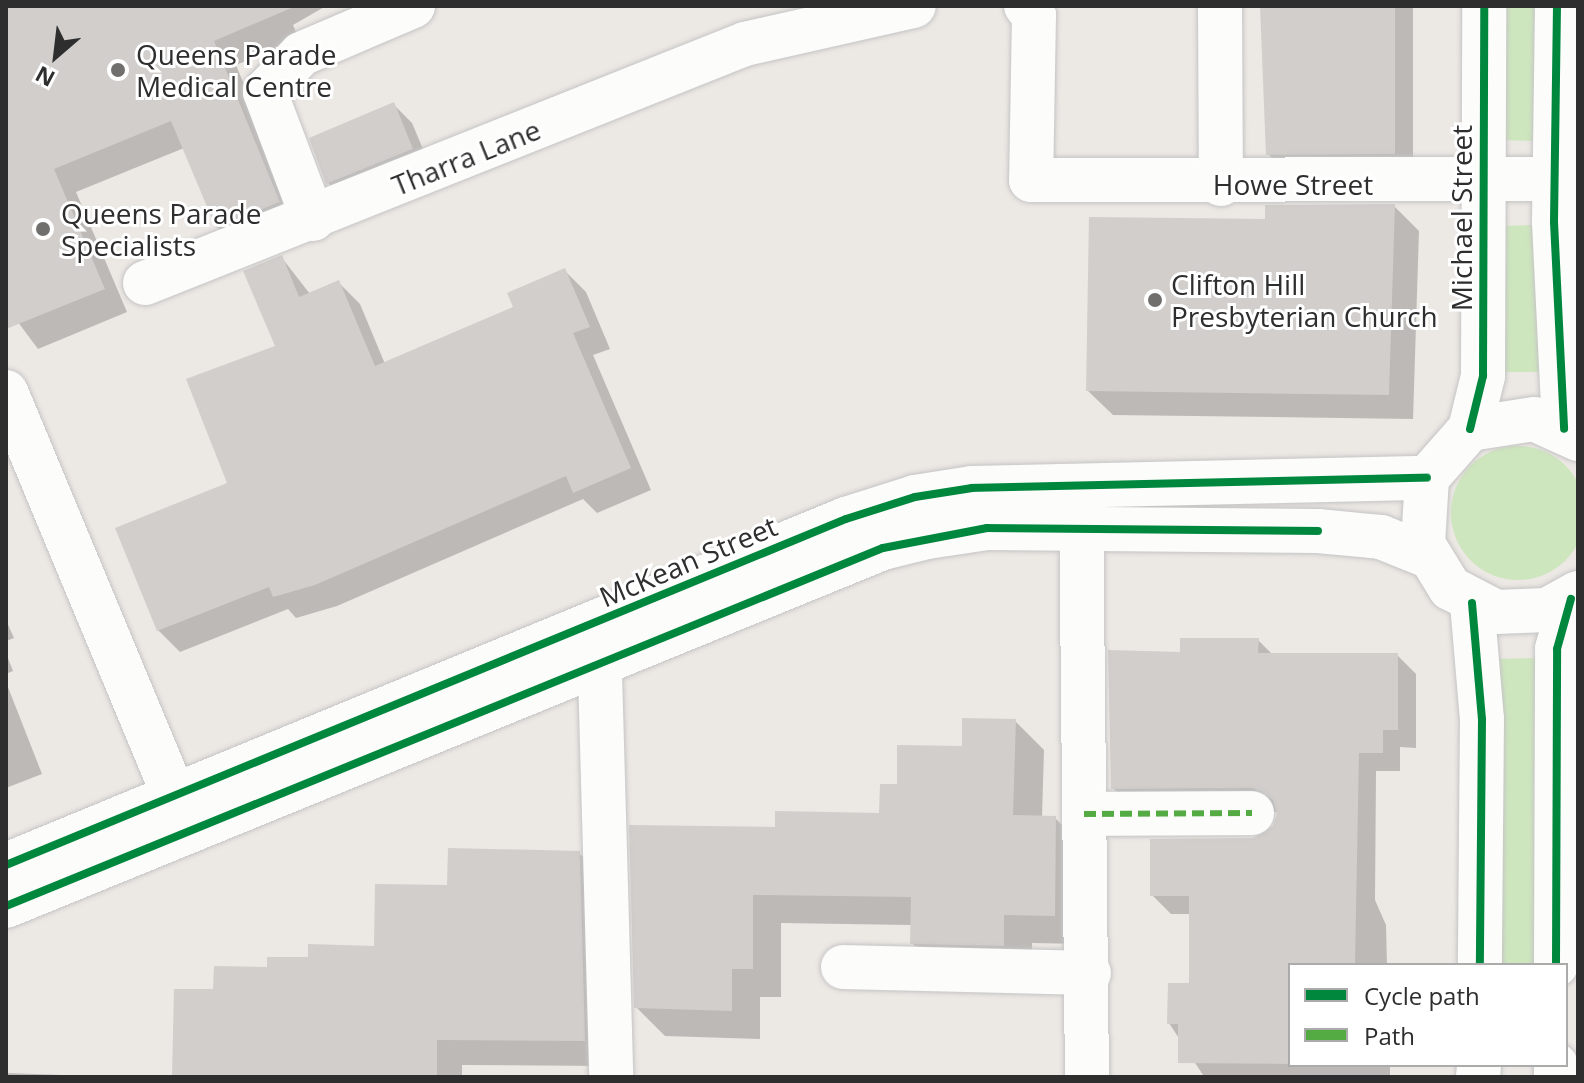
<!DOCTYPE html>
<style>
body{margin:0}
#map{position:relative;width:1584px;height:1083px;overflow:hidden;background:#ece8e4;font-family:"Open Sans",sans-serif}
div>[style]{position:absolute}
.green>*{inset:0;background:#cee6be}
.round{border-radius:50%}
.shadow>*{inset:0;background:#0003}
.building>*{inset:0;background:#d1cecb}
.roads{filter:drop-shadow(0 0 2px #c5c4c5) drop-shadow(0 0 2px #c5c4c5)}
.minor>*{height:44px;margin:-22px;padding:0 22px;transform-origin:22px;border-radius:22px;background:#fcfcfb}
.quiet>*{height:6px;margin-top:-3px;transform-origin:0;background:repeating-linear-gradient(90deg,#54ab44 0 12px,transparent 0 18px)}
.cycleway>*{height:8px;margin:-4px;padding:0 4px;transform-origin:4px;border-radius:4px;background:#00873e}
.dots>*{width:22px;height:22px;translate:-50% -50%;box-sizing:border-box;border:4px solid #fff;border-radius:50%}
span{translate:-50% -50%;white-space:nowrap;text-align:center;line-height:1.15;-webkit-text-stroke:6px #fff;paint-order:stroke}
.poi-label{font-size:28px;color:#2e2e2e}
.left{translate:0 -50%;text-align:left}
.street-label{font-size:28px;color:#2e2e2e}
.frame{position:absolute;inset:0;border:8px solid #2e2e2e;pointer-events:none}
.legend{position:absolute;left:1288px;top:963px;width:280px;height:104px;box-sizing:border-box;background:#fff;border:2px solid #ababab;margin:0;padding:10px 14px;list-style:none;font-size:24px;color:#2e2e2e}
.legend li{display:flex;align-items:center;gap:16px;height:40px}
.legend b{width:40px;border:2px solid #ababab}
.north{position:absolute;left:16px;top:16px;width:80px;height:80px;-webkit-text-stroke:6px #fff;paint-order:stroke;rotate:208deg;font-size:22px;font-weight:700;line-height:32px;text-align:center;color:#2e2e2e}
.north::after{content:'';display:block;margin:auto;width:28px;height:36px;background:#2e2e2e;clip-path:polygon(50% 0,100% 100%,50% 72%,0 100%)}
</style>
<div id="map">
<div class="green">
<div style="clip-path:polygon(1498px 6px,1542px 6px,1540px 141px,1497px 140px)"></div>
<div style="clip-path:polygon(1537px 225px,1539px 372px,1497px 372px,1495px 226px)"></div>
<div class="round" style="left:1451px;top:446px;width:134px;height:134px"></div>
<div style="clip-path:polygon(1538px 658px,1536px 965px,1490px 965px,1491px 659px)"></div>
</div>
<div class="shadow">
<div style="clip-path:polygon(19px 6px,326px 6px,293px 25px,299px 39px,236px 65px,302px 226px,241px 250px,217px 227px,184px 148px,76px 192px,127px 312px,38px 349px,6px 306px,6px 11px)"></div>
<div style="clip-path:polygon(1262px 6px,1413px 6px,1413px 172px,1286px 172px,1268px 154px)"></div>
<div style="clip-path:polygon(394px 105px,412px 123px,431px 168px,347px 201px,328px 183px)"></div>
<div style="clip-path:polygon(1394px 206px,1419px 231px,1413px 419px,1113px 415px,1088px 391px)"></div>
<div style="clip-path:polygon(282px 258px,310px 294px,338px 282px,360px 304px,385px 364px,516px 308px,564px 270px,586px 292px,610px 349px,593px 355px,651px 490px,597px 513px,583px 499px,337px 606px,296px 618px,288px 609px,180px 652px,158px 630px,230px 484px,277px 347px)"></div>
<div style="clip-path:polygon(6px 620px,14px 638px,6px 641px)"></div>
<div style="clip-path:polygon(1258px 640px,1273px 655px,1397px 655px,1416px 674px,1416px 748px,1400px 747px,1400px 771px,1376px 771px,1375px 900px,1386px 925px,1387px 965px,1290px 965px,1290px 1065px,1390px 1065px,1390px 1077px,1203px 1075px,1169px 1023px,1191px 985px,1191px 914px,1171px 914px,1152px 895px,1275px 827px,1279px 812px,1132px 807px,1113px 788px,1182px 654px)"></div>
<div style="clip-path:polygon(6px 653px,13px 671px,6px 674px)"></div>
<div style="clip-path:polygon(6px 682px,42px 774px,6px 788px)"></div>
<div style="clip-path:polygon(1015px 721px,1044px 750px,1042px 818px,1055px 818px,1084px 847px,1083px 944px,1032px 943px,1032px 974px,941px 972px,912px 943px,912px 925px,781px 923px,781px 997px,760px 997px,760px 1039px,665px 1036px,636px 1007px,777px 829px,881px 815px,899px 786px)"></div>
<div style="clip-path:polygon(579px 853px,605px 879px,610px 1066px,462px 1065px,462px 1077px,174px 1077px,215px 991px,269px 969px,376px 948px,449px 887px)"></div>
<div style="clip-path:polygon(6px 1073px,91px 1076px,93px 1077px,6px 1077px)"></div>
</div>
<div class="building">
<div style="clip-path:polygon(6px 6px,296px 6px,214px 41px,280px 202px,216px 228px,171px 121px,54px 169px,105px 289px,6px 329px)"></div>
<div style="clip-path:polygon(1260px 6px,1395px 6px,1395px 154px,1266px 155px)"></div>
<div style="clip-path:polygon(394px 102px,413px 149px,326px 184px,309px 138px)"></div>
<div style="clip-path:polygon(1395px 204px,1389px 395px,1086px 391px,1089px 217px,1265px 219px,1265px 205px)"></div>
<div style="clip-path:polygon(282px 255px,299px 297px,339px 280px,375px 366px,513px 307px,507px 293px,565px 268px,590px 327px,573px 333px,631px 468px,573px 493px,566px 476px,315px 585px,273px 597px,269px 587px,157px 631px,115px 528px,227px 483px,186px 379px,275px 346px,243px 271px)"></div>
<div style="clip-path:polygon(1180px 638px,1259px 638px,1258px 653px,1398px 653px,1398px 730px,1383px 730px,1383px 753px,1359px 753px,1355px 965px,1290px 965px,1290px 1064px,1178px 1063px,1178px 1024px,1167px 1024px,1168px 983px,1189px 983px,1189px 896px,1150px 896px,1150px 839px,1253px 838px,1273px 826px,1277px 814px,1273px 800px,1253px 788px,1111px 789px,1108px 650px,1180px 652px)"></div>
<div style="clip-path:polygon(962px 718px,1016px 719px,1013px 815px,1056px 816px,1055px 916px,1004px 915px,1004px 946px,910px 944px,911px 897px,753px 895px,753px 969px,732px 969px,732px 1011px,634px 1008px,629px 825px,775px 827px,775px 811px,879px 813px,880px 784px,897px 784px,897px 745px,962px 746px)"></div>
<div style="clip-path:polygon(448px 848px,580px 851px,585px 1041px,437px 1040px,437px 1077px,172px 1077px,174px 989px,213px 989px,214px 966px,267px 967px,267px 957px,308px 957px,308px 944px,374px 946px,375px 884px,447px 885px)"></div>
</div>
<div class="roads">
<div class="minor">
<div style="left:1026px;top:6px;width:12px;rotate:48deg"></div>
<div style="left:1034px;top:15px;width:165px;rotate:91deg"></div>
<div style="left:1031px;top:180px;width:524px;rotate:-0.11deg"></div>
<div style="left:1220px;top:6px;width:178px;rotate:89.7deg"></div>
<div style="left:1557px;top:6px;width:216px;rotate:90.8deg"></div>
<div style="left:1554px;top:222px;width:207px;rotate:87.2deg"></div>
<div style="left:313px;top:219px;width:136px;rotate:-110.7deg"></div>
<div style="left:265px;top:92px;width:52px;rotate:-46.5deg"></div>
<div style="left:301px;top:54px;width:122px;rotate:-23.2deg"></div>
<div style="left:145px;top:283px;width:646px;rotate:-21.72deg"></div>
<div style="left:745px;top:44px;width:173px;rotate:-12.7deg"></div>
<div style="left:6px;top:392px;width:469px;rotate:67.4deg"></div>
<div style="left:1470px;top:429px;width:55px;rotate:-76.2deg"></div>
<div style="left:1483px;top:376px;width:370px;rotate:-89.8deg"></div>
<div style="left:1578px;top:439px;width:48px;rotate:-155.6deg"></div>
<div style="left:1534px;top:419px;width:65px;rotate:171.1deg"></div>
<div style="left:1470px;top:429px;width:65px;rotate:131.3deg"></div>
<div style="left:1427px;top:478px;width:66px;rotate:93.5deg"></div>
<div style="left:1423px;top:544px;width:52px;rotate:58.5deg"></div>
<div style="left:1450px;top:588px;width:52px;rotate:27.6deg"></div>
<div style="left:1496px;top:612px;width:51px;rotate:-2.2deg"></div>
<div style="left:1547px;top:610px;width:35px;rotate:-29deg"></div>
<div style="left:1081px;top:499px;width:578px;rotate:89.41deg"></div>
<div style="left:1472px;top:603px;width:116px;rotate:85.1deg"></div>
<div style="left:1482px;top:719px;width:246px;rotate:90.5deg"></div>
<div style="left:599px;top:637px;width:440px;rotate:88.4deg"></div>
<div style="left:1084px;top:814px;width:168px;rotate:-0.3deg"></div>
<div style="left:6px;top:865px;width:908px;rotate:-22.39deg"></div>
<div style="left:846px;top:519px;width:72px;rotate:-17.7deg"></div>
<div style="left:915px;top:497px;width:58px;rotate:-9deg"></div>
<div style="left:972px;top:488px;width:455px;rotate:-1.3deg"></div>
<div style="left:6px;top:906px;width:947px;rotate:-22.21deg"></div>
<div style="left:883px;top:548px;width:45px;rotate:-14deg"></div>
<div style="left:927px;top:537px;width:61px;rotate:-8.5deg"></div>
<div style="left:987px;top:528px;width:331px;rotate:0.5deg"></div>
<div style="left:1318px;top:531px;width:63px;rotate:5.4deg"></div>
<div style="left:1381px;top:537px;width:51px;rotate:22deg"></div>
<div style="left:1556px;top:965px;width:316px;rotate:-89.8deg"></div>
<div style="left:1557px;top:649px;width:52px;rotate:-74.4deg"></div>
<div style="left:843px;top:967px;width:246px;rotate:1.4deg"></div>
<div style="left:1478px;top:1077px;width:12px;rotate:-85deg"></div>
<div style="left:1556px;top:1077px;width:12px;rotate:-90deg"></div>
</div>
</div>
<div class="quiet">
<div style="left:1084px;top:814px;width:168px;rotate:-0.3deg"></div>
</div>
<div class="cycleway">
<div style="left:1557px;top:6px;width:216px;rotate:90.8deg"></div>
<div style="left:1554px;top:222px;width:207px;rotate:87.2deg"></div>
<div style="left:1470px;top:429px;width:55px;rotate:-76.2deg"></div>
<div style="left:1483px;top:376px;width:370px;rotate:-89.8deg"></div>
<div style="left:1472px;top:603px;width:116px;rotate:85.1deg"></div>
<div style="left:1482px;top:719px;width:246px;rotate:90.5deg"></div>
<div style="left:6px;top:865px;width:908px;rotate:-22.39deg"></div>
<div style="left:846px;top:519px;width:72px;rotate:-17.7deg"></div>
<div style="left:915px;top:497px;width:58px;rotate:-9deg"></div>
<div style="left:972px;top:488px;width:455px;rotate:-1.3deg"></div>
<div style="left:6px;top:906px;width:947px;rotate:-22.21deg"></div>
<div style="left:883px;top:548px;width:106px;rotate:-10.9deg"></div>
<div style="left:987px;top:528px;width:331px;rotate:0.5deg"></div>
<div style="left:1556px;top:965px;width:316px;rotate:-89.8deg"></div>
<div style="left:1557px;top:649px;width:52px;rotate:-74.4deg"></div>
</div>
<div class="dots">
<div style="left:118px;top:70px;background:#706f6e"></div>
<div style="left:43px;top:229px;background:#706f6e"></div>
<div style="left:1155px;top:300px;background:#706f6e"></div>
</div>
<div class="poi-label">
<span class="left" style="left:136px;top:70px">Queens Parade<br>Medical Centre</span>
<span class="left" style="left:61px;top:229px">Queens Parade<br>Specialists</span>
<span class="left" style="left:1171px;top:300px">Clifton Hill<br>Presbyterian Church</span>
</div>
<div class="street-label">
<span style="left:466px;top:157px;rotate:-22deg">Tharra Lane</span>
<span style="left:1293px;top:184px">Howe Street</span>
<span style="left:1461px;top:218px;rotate:-90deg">Michael Street</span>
<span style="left:688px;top:561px;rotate:-23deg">McKean Street</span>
</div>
<div class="frame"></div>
<ul class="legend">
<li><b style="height:10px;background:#00873e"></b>Cycle path</li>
<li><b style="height:10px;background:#54ab44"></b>Path</li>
</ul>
<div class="north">N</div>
</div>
